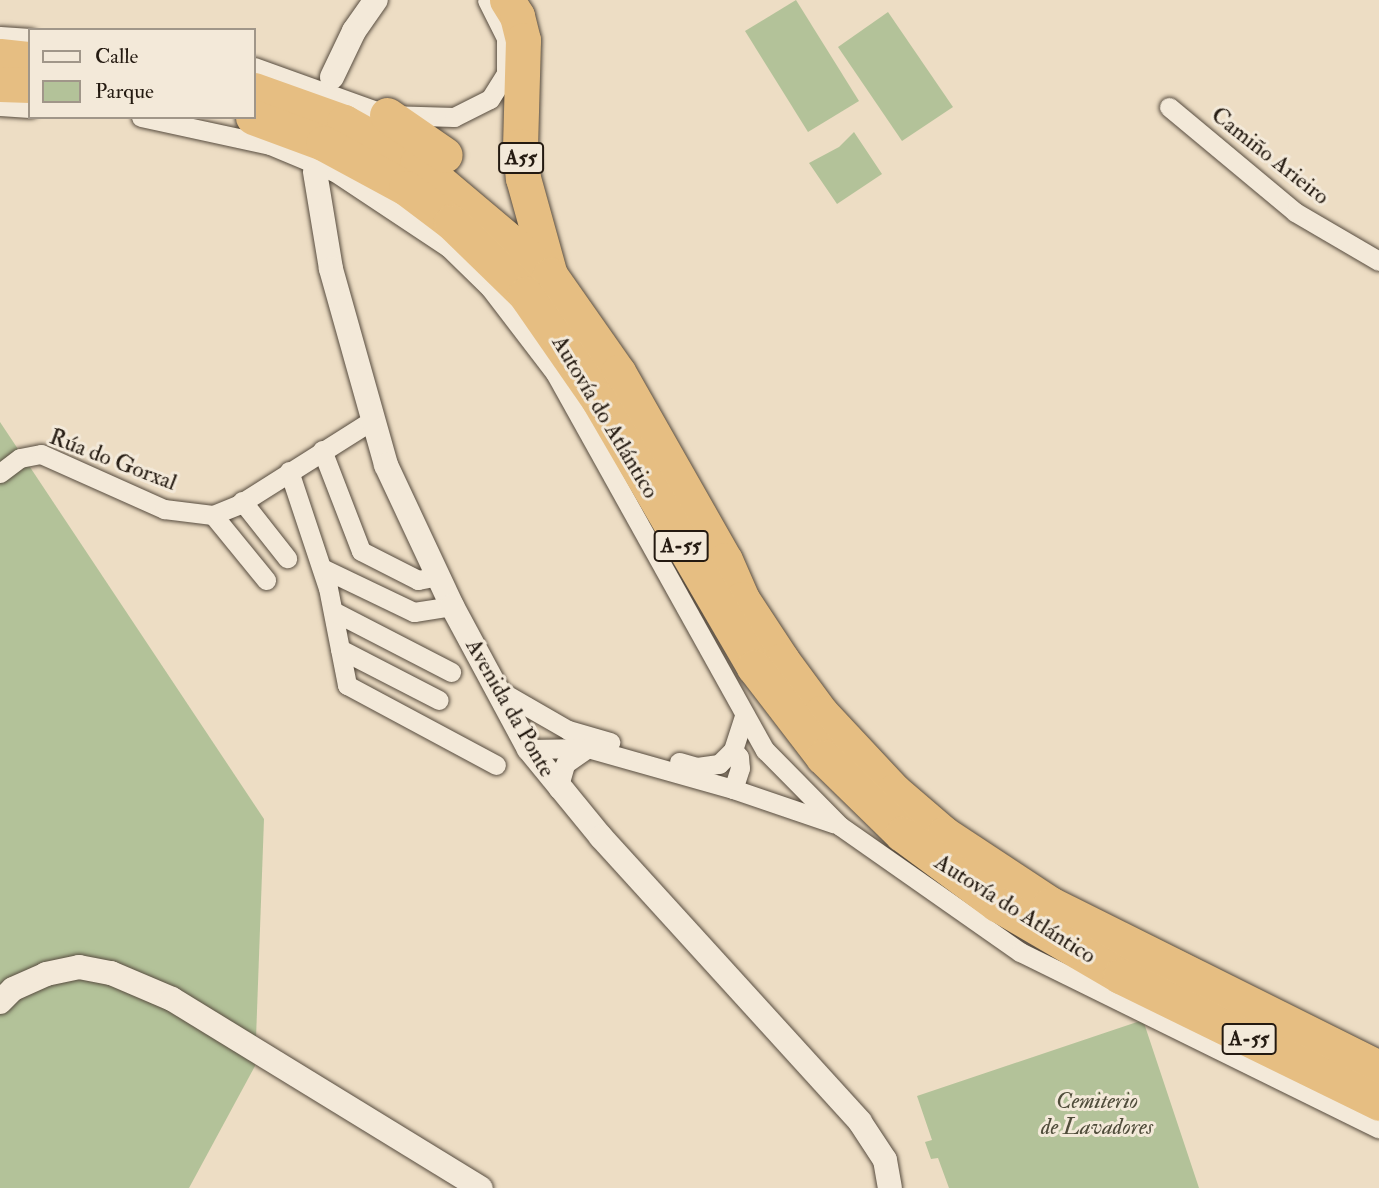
<!DOCTYPE html>
<meta charset="utf-8">
<style>
body{margin:0}
#map{position:relative;width:1379px;height:1188px;overflow:hidden;background:#edddc4;font-family:"IM FELL Double Pica",serif}
div>[style]{position:absolute}
.green>*{inset:0;background:#b3c299}
.roads{filter:drop-shadow(0 0 2px #564b3e) drop-shadow(0 0 2px #564b3e)}
.minor>*{height:19px;margin:-9.5px;padding:0 9.5px;transform-origin:9.5px;border-radius:9.5px;background:#f3e9d9}
.tertiary>*{height:24px;margin:-12px;padding:0 12px;transform-origin:12px;border-radius:12px;background:#f3e9d9}
.motorway>*{height:35px;margin:-17.5px;padding:0 17.5px;transform-origin:17.5px;border-radius:17.5px;background:#e6be82}
span{translate:-50% -50%;white-space:nowrap;text-align:center;line-height:1.15;-webkit-text-stroke:6px #f3e9d9;paint-order:stroke}
.shield-label span{padding:2px 5px;background:#f3e9d9;border:2px solid;border-radius:5px;-webkit-text-stroke-width:0}
.shield-label{font-size:21px;color:#241a11;font-weight:700}
.street-label{font-size:23px;color:#241a11}
.park-label{font-size:23px;color:#4f4c3a;font-style:italic}
.legend{position:absolute;left:28px;top:28px;width:228px;height:91px;box-sizing:border-box;background:#f3e9d9;border:2px solid #a09689;margin:0;padding:9px 12px;list-style:none;font-size:21px;color:#241a11}
.legend li{display:flex;align-items:center;gap:14px;height:35px}
.legend b{width:35px;border:2px solid #a09689}
</style>
<div id="map">
<div class="green">
<div style="clip-path:polygon(796px 0,859px 101px,808px 132px,745px 31px)"></div>
<div style="clip-path:polygon(888px 12px,953px 107px,902px 141px,838px 47px)"></div>
<div style="clip-path:polygon(854px 132px,882px 174px,837px 204px,809px 163px,839px 147px)"></div>
<div style="clip-path:polygon(0 422px,264px 819px,255px 1066px,189px 1188px,0 1188px)"></div>
<div style="clip-path:polygon(1143px 1020px,1199px 1188px,949px 1188px,938px 1158px,931px 1159px,925px 1142px,932px 1140px,917px 1096px)"></div>
</div>
<div class="roads">
<div class="minor">
<div style="left:0;top:36px;width:30px;rotate:4deg"></div>
<div style="left:254px;top:67px;width:141px;rotate:19.8deg"></div>
<div style="left:387px;top:115px;width:67px;rotate:1.7deg"></div>
<div style="left:454px;top:117px;width:40px;rotate:-26.6deg"></div>
<div style="left:490px;top:99px;width:31px;rotate:-58deg"></div>
<div style="left:506px;top:73px;width:35px;rotate:-90deg"></div>
<div style="left:506px;top:38px;width:42px;rotate:-116.6deg"></div>
<div style="left:0;top:106px;width:30px;rotate:4deg"></div>
<div style="left:1169px;top:107px;width:164px;rotate:39.8deg"></div>
<div style="left:1295px;top:212px;width:97px;rotate:30.3deg"></div>
<div style="left:141px;top:117px;width:132px;rotate:12.2deg"></div>
<div style="left:270px;top:145px;width:70px;rotate:22.6deg"></div>
<div style="left:335px;top:172px;width:136px;rotate:33.6deg"></div>
<div style="left:448px;top:247px;width:59px;rotate:44.3deg"></div>
<div style="left:490px;top:288px;width:107px;rotate:52.6deg"></div>
<div style="left:555px;top:373px;width:432px;rotate:60.9deg"></div>
<div style="left:765px;top:750px;width:107px;rotate:45.4deg"></div>
<div style="left:840px;top:826px;width:220px;rotate:35deg"></div>
<div style="left:1020px;top:952px;width:400px;rotate:26.2deg"></div>
<div style="left:322px;top:450px;width:108px;rotate:68.9deg"></div>
<div style="left:361px;top:551px;width:64px;rotate:27deg"></div>
<div style="left:418px;top:580px;width:20px;rotate:-11deg"></div>
<div style="left:289px;top:471px;width:123px;rotate:71.6deg"></div>
<div style="left:328px;top:588px;width:99px;rotate:78.9deg"></div>
<div style="left:347px;top:685px;width:169px;rotate:28.2deg"></div>
<div style="left:0;top:473px;width:25px;rotate:-37deg"></div>
<div style="left:20px;top:458px;width:21px;rotate:-11deg"></div>
<div style="left:41px;top:454px;width:135px;rotate:24.1deg"></div>
<div style="left:164px;top:509px;width:49px;rotate:7deg"></div>
<div style="left:213px;top:515px;width:27px;rotate:-22deg"></div>
<div style="left:238px;top:505px;width:157px;rotate:-32.3deg"></div>
<div style="left:242px;top:501px;width:73px;rotate:51.7deg"></div>
<div style="left:213px;top:515px;width:84px;rotate:50.8deg"></div>
<div style="left:322px;top:568px;width:102px;rotate:25.6deg"></div>
<div style="left:414px;top:612px;width:38px;rotate:-9deg"></div>
<div style="left:333px;top:611px;width:133px;rotate:27.3deg"></div>
<div style="left:340px;top:649px;width:111px;rotate:27.3deg"></div>
<div style="left:495px;top:688px;width:84px;rotate:29.9deg"></div>
<div style="left:568px;top:730px;width:44px;rotate:15.9deg"></div>
<div style="left:529px;top:749px;width:58px;rotate:-1deg"></div>
<div style="left:733px;top:750px;width:9px;rotate:49deg"></div>
<div style="left:739px;top:757px;width:11px;rotate:85deg"></div>
<div style="left:740px;top:768px;width:22px;rotate:108deg"></div>
<div style="left:679px;top:762px;width:19px;rotate:16deg"></div>
<div style="left:697px;top:767px;width:22px;rotate:-8deg"></div>
<div style="left:719px;top:764px;width:20px;rotate:-45deg"></div>
<div style="left:733px;top:750px;width:36px;rotate:-72deg"></div>
<div style="left:558px;top:789px;width:26px;rotate:-74deg"></div>
<div style="left:565px;top:764px;width:28px;rotate:-35deg"></div>
<div style="left:588px;top:748px;width:151px;rotate:15.8deg"></div>
<div style="left:733px;top:789px;width:106px;rotate:18.8deg"></div>
</div>
<div class="tertiary">
<div style="left:332px;top:77px;width:51px;rotate:-64.4deg"></div>
<div style="left:354px;top:31px;width:38px;rotate:-55deg"></div>
<div style="left:315px;top:172px;width:98px;rotate:80.6deg"></div>
<div style="left:331px;top:269px;width:204px;rotate:74.3deg"></div>
<div style="left:386px;top:465px;width:156px;rotate:64.9deg"></div>
<div style="left:452px;top:606px;width:162px;rotate:61.7deg"></div>
<div style="left:529px;top:749px;width:114px;rotate:50.7deg"></div>
<div style="left:601px;top:837px;width:385px;rotate:47.7deg"></div>
<div style="left:860px;top:1122px;width:45px;rotate:56.7deg"></div>
<div style="left:885px;top:1160px;width:28px;rotate:80deg"></div>
<div style="left:0;top:1002px;width:18px;rotate:-45deg"></div>
<div style="left:13px;top:989px;width:36px;rotate:-24deg"></div>
<div style="left:46px;top:974px;width:34px;rotate:-12deg"></div>
<div style="left:79px;top:967px;width:33px;rotate:11deg"></div>
<div style="left:111px;top:973px;width:66px;rotate:23.1deg"></div>
<div style="left:172px;top:999px;width:362px;rotate:31.5deg"></div>
</div>
<div class="motorway">
<div style="left:507px;top:0;width:19px;rotate:58deg"></div>
<div style="left:517px;top:16px;width:25px;rotate:76deg"></div>
<div style="left:523px;top:40px;width:106px;rotate:91.6deg"></div>
<div style="left:520px;top:146px;width:32px;rotate:85deg"></div>
<div style="left:523px;top:178px;width:98px;rotate:74.5deg"></div>
<div style="left:0;top:56px;width:30px;rotate:6deg"></div>
<div style="left:0;top:84px;width:30px;rotate:2deg"></div>
<div style="left:254px;top:90px;width:96px;rotate:19.6deg"></div>
<div style="left:344px;top:122px;width:84px;rotate:29.3deg"></div>
<div style="left:417px;top:163px;width:174px;rotate:40.1deg"></div>
<div style="left:550px;top:275px;width:118px;rotate:55deg"></div>
<div style="left:618px;top:372px;width:216px;rotate:60.4deg"></div>
<div style="left:725px;top:560px;width:43px;rotate:66.4deg"></div>
<div style="left:742px;top:599px;width:73px;rotate:56.7deg"></div>
<div style="left:782px;top:660px;width:66px;rotate:53.7deg"></div>
<div style="left:821px;top:713px;width:107px;rotate:46.9deg"></div>
<div style="left:894px;top:791px;width:66px;rotate:40.7deg"></div>
<div style="left:944px;top:834px;width:127px;rotate:33.4deg"></div>
<div style="left:1050px;top:904px;width:368px;rotate:26.5deg"></div>
<div style="left:387px;top:115px;width:70px;rotate:34.6deg"></div>
<div style="left:253px;top:117px;width:75px;rotate:20.4deg"></div>
<div style="left:323px;top:143px;width:94px;rotate:28.5deg"></div>
<div style="left:406px;top:188px;width:56px;rotate:37.1deg"></div>
<div style="left:451px;top:222px;width:103px;rotate:44.2deg"></div>
<div style="left:525px;top:294px;width:128px;rotate:55.2deg"></div>
<div style="left:598px;top:399px;width:310px;rotate:59.8deg"></div>
<div style="left:754px;top:667px;width:113px;rotate:52.5deg"></div>
<div style="left:823px;top:757px;width:110px;rotate:44.3deg"></div>
<div style="left:902px;top:834px;width:118px;rotate:36.4deg"></div>
<div style="left:997px;top:904px;width:143px;rotate:30.3deg"></div>
<div style="left:1120px;top:976px;width:288px;rotate:26.1deg"></div>
</div>
</div>
<div class="shield-label">
<span style="left:521px;top:158px">A55</span>
<span style="left:681px;top:546px">A-55</span>
<span style="left:1249px;top:1039px">A-55</span>
</div>
<div class="street-label">
<span style="left:1270px;top:156px;rotate:38deg">Camiño Arieiro</span>
<span style="left:605px;top:417px;rotate:59deg">Autovía do Atlántico</span>
<span style="left:113px;top:460px;rotate:21deg">Rúa do Gorxal</span>
<span style="left:510px;top:708px;rotate:60deg">Avenida da Ponte</span>
<span style="left:1015px;top:909px;rotate:32deg">Autovía do Atlántico</span>
</div>
<div class="park-label">
<span style="left:1097px;top:1114px">Cemiterio<br>de Lavadores</span>
</div>
<ul class="legend">
<li><b style="height:9px;background:#f3e9d9"></b>Calle</li>
<li><b style="height:19px;background:#b3c299"></b>Parque</li>
</ul>
</div>
